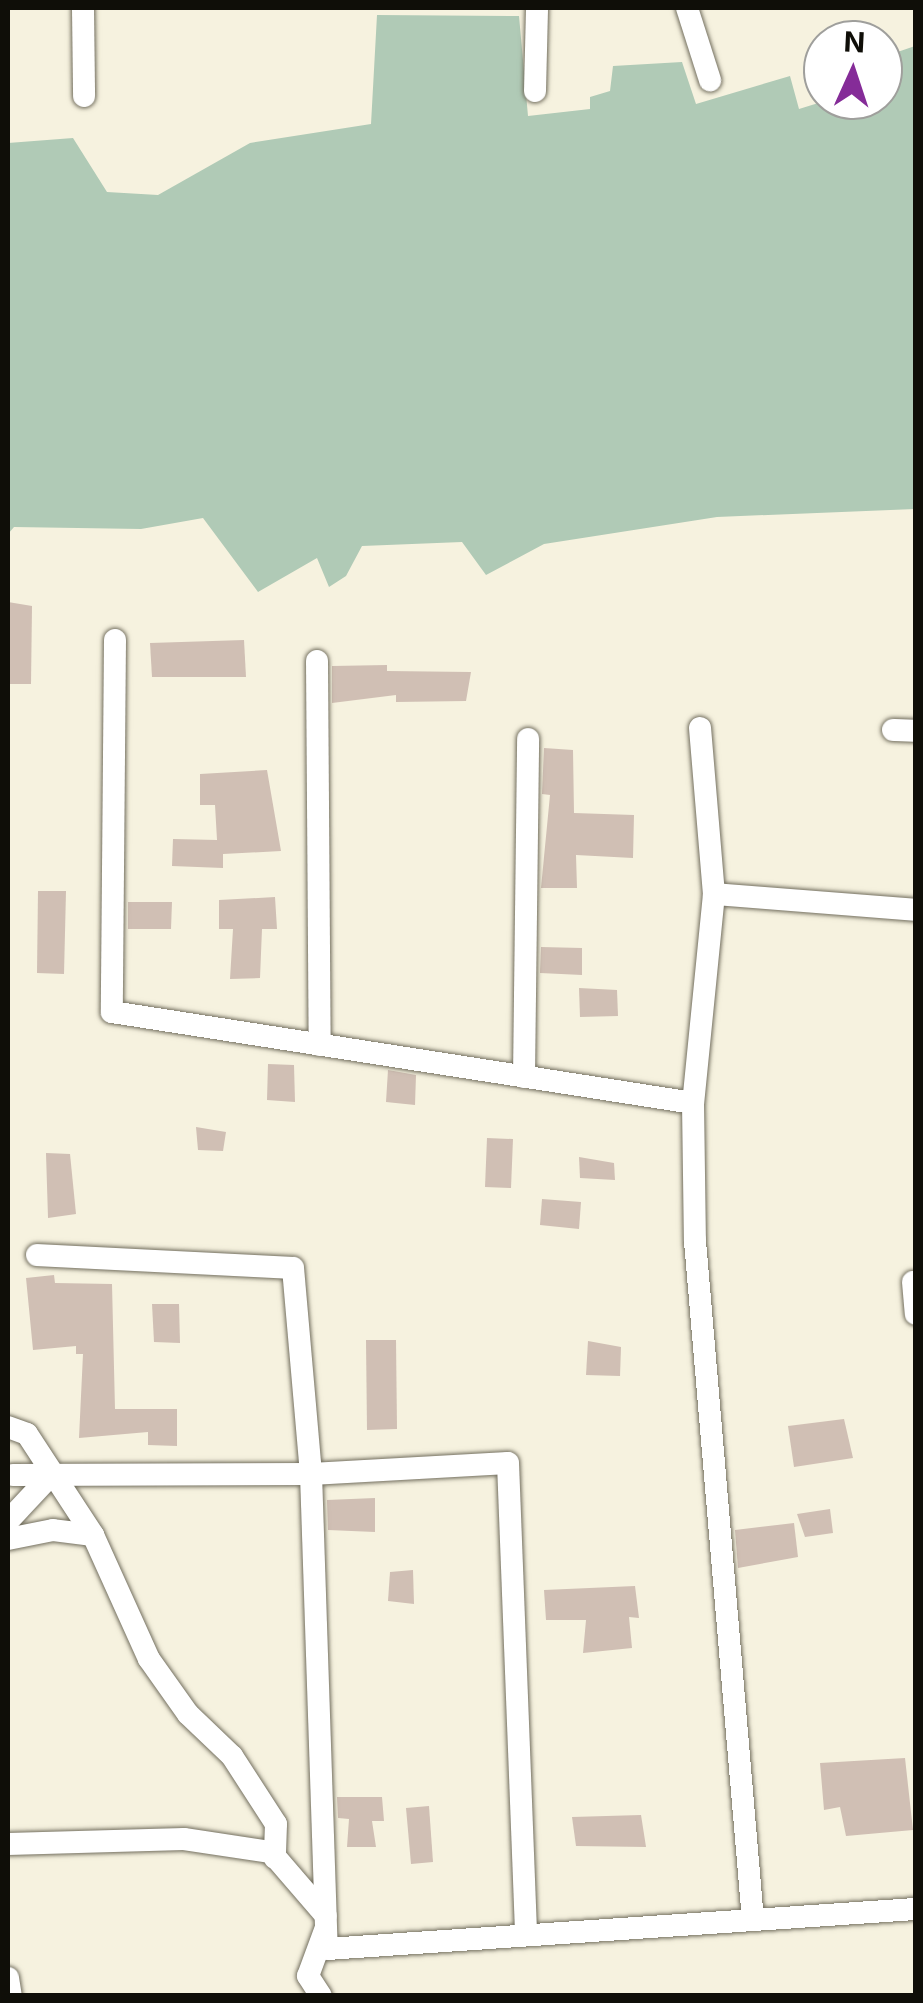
<!DOCTYPE html>
<style>
body{margin:0}
#map{position:relative;width:923px;height:2003px;overflow:hidden;background:#f6f2df;font-family:Inter,sans-serif}
div>[style]{position:absolute}
.green>*{inset:0;background:#b0cab6}
.building>*{inset:0;background:#d0bfb4}
.roads{filter:drop-shadow(0 0 2px #736f5f) drop-shadow(0 0 2px #736f5f)}
.street>*{height:22px;margin:-11px;padding:0 11px;transform-origin:11px;border-radius:11px;background:#fff}
span{translate:-50% -50%;white-space:nowrap;text-align:center;line-height:1.15;-webkit-text-stroke:8px #fff;paint-order:stroke}
.frame{position:absolute;inset:0;border:10px solid #0f0e08;pointer-events:none}
.north{position:absolute;left:803px;top:20px;width:100px;height:100px;box-sizing:border-box;background:#fff;border:2px solid #9f9f9c;border-radius:50%;rotate:3deg;font-size:28px;font-weight:700;line-height:40px;text-align:center;color:#0f0e08}
.north::after{content:'';display:block;margin:auto;width:35px;height:45px;background:#852c98;clip-path:polygon(50% 0,100% 100%,50% 72%,0 100%)}
</style>
<div id="map">
<div class="green">
<div style="clip-path:polygon(377px 15px,519px 16px,528px 116px,590px 109px,590px 97px,610px 91px,613px 66px,682px 62px,696px 104px,790px 76px,799px 109px,828px 100px,883px 100px,883px 57px,915px 46px,915px 509px,717px 517px,544px 544px,486px 575px,462px 542px,362px 546px,346px 576px,329px 587px,317px 558px,258px 592px,203px 518px,141px 529px,14px 527px,8px 534px,8px 143px,73px 138px,107px 192px,158px 195px,250px 143px,371px 124px)"></div>
</div>
<div class="building">
<div style="clip-path:polygon(8px 602px,32px 606px,31px 684px,8px 684px)"></div>
<div style="clip-path:polygon(244px 640px,246px 677px,152px 677px,150px 643px)"></div>
<div style="clip-path:polygon(387px 665px,387px 671px,471px 672px,466px 701px,396px 702px,396px 695px,332px 703px,332px 666px)"></div>
<div style="clip-path:polygon(544px 748px,573px 750px,574px 813px,634px 815px,633px 858px,576px 855px,577px 888px,541px 888px,550px 795px,542px 794px)"></div>
<div style="clip-path:polygon(267px 770px,281px 851px,223px 854px,223px 868px,172px 866px,173px 839px,217px 840px,215px 805px,200px 805px,200px 774px)"></div>
<div style="clip-path:polygon(38px 891px,66px 891px,64px 974px,37px 973px)"></div>
<div style="clip-path:polygon(275px 897px,277px 929px,262px 929px,260px 978px,230px 979px,233px 929px,219px 929px,219px 900px)"></div>
<div style="clip-path:polygon(128px 902px,172px 902px,171px 929px,128px 929px)"></div>
<div style="clip-path:polygon(541px 947px,582px 948px,582px 975px,540px 973px)"></div>
<div style="clip-path:polygon(579px 988px,617px 990px,618px 1016px,580px 1017px)"></div>
<div style="clip-path:polygon(268px 1064px,294px 1065px,295px 1102px,267px 1100px)"></div>
<div style="clip-path:polygon(388px 1070px,416px 1075px,415px 1105px,386px 1102px)"></div>
<div style="clip-path:polygon(196px 1127px,226px 1132px,223px 1151px,198px 1150px)"></div>
<div style="clip-path:polygon(487px 1138px,513px 1139px,511px 1188px,485px 1187px)"></div>
<div style="clip-path:polygon(46px 1153px,70px 1154px,76px 1214px,48px 1218px)"></div>
<div style="clip-path:polygon(579px 1157px,614px 1163px,615px 1180px,580px 1178px)"></div>
<div style="clip-path:polygon(542px 1199px,581px 1202px,579px 1229px,540px 1225px)"></div>
<div style="clip-path:polygon(54px 1275px,55px 1283px,112px 1284px,115px 1409px,177px 1409px,177px 1446px,148px 1445px,148px 1432px,79px 1438px,83px 1354px,76px 1354px,76px 1346px,33px 1350px,26px 1278px)"></div>
<div style="clip-path:polygon(152px 1304px,179px 1304px,180px 1343px,154px 1342px)"></div>
<div style="clip-path:polygon(366px 1340px,396px 1340px,397px 1429px,367px 1430px)"></div>
<div style="clip-path:polygon(588px 1341px,621px 1347px,620px 1376px,586px 1375px)"></div>
<div style="clip-path:polygon(844px 1419px,853px 1458px,794px 1467px,788px 1426px)"></div>
<div style="clip-path:polygon(375px 1498px,375px 1532px,328px 1530px,327px 1500px)"></div>
<div style="clip-path:polygon(830px 1509px,833px 1533px,805px 1537px,797px 1514px)"></div>
<div style="clip-path:polygon(794px 1523px,798px 1557px,738px 1568px,735px 1530px)"></div>
<div style="clip-path:polygon(413px 1570px,414px 1604px,388px 1601px,390px 1572px)"></div>
<div style="clip-path:polygon(635px 1586px,639px 1618px,629px 1617px,632px 1648px,583px 1653px,586px 1620px,546px 1620px,544px 1590px)"></div>
<div style="clip-path:polygon(905px 1758px,913px 1830px,846px 1836px,840px 1807px,824px 1810px,820px 1763px)"></div>
<div style="clip-path:polygon(337px 1797px,382px 1797px,384px 1821px,372px 1821px,376px 1847px,347px 1847px,349px 1819px,338px 1818px)"></div>
<div style="clip-path:polygon(429px 1806px,433px 1862px,411px 1864px,406px 1808px)"></div>
<div style="clip-path:polygon(641px 1815px,646px 1847px,576px 1846px,572px 1817px)"></div>
</div>
<div class="roads">
<div class="street">
<div style="left:83px;top:8px;width:88px;rotate:89.3deg"></div>
<div style="left:687px;top:8px;width:76px;rotate:72.3deg"></div>
<div style="left:535px;top:91px;width:83px;rotate:-88.6deg"></div>
<div style="left:115px;top:640px;width:372px;rotate:90.5deg"></div>
<div style="left:112px;top:1012px;width:588px;rotate:8.9deg"></div>
<div style="left:317px;top:661px;width:384px;rotate:89.6deg"></div>
<div style="left:700px;top:728px;width:167px;rotate:85.2deg"></div>
<div style="left:714px;top:894px;width:210px;rotate:95.7deg"></div>
<div style="left:693px;top:1103px;width:138px;rotate:89.2deg"></div>
<div style="left:695px;top:1241px;width:681px;rotate:85.12deg"></div>
<div style="left:893px;top:730px;width:23px;rotate:2deg"></div>
<div style="left:714px;top:894px;width:203px;rotate:4.5deg"></div>
<div style="left:524px;top:1077px;width:338px;rotate:-89.3deg"></div>
<div style="left:37px;top:1255px;width:256px;rotate:2.9deg"></div>
<div style="left:293px;top:1268px;width:207px;rotate:85deg"></div>
<div style="left:311px;top:1474px;width:475px;rotate:88.1deg"></div>
<div style="left:327px;top:1949px;width:590px;rotate:-3.89deg"></div>
<div style="left:913px;top:1282px;width:32px;rotate:85deg"></div>
<div style="left:8px;top:1427px;width:20px;rotate:20deg"></div>
<div style="left:27px;top:1434px;width:121px;rotate:56.8deg"></div>
<div style="left:93px;top:1535px;width:40px;rotate:-172.9deg"></div>
<div style="left:53px;top:1530px;width:46px;rotate:168.7deg"></div>
<div style="left:13px;top:1475px;width:298px;rotate:-0.2deg"></div>
<div style="left:311px;top:1474px;width:197px;rotate:-3.2deg"></div>
<div style="left:508px;top:1463px;width:471px;rotate:87.8deg"></div>
<div style="left:8px;top:1521px;width:63px;rotate:-46.9deg"></div>
<div style="left:93px;top:1535px;width:136px;rotate:65.7deg"></div>
<div style="left:149px;top:1659px;width:67px;rotate:54.7deg"></div>
<div style="left:188px;top:1714px;width:61px;rotate:43.7deg"></div>
<div style="left:232px;top:1756px;width:81px;rotate:57.1deg"></div>
<div style="left:276px;top:1824px;width:34px;rotate:92deg"></div>
<div style="left:8px;top:1844px;width:176px;rotate:-1.6deg"></div>
<div style="left:184px;top:1839px;width:88px;rotate:8.5deg"></div>
<div style="left:271px;top:1852px;width:84px;rotate:49.3deg"></div>
<div style="left:8px;top:1978px;width:18px;rotate:81deg"></div>
<div style="left:321px;top:1996px;width:24px;rotate:-123deg"></div>
<div style="left:308px;top:1976px;width:49px;rotate:-69.7deg"></div>
</div>
</div>
<div class="frame"></div>
<div class="north">N</div>
</div>
